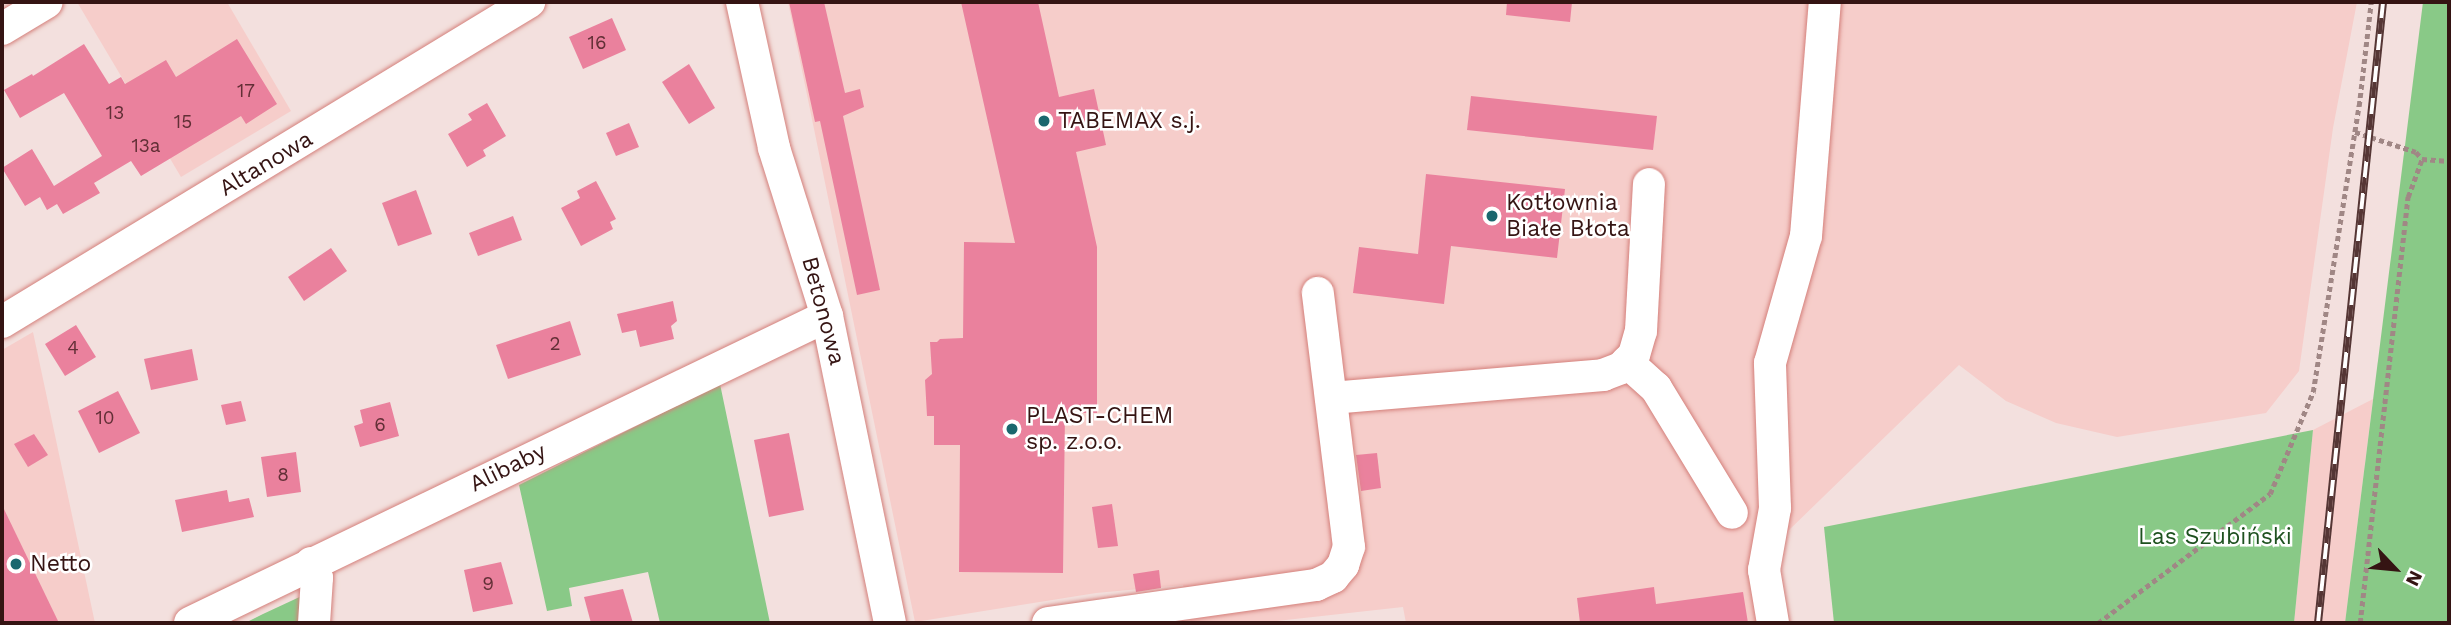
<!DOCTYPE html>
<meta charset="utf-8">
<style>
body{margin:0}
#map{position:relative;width:2451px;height:625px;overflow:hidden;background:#f3e0de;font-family:"Work Sans",sans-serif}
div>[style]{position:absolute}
.built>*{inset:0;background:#f6cdca}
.green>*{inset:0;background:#89c987}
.building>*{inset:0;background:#ea819d}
.path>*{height:4.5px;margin-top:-2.25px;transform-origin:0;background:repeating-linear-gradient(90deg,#a08785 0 5px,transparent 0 8.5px)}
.roads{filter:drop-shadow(0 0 2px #d4807b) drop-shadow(0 0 2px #d4807b)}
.minor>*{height:32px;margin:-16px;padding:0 16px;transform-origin:16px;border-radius:16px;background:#fff}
.rail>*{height:8px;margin-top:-4px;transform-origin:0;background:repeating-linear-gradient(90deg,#fff 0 16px,#553635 0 32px);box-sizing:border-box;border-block:2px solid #553635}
.dots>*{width:19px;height:19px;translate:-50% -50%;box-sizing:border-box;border:4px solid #fff;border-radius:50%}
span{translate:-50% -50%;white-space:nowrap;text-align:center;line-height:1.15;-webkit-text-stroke:5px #fff;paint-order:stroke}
.number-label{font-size:19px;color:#622f36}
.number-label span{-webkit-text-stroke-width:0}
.poi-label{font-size:23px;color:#351413}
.left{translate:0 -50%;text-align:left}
.street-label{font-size:23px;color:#351413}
.park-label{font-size:23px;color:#1e511f}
.frame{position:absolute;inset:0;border:4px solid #351413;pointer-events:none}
.north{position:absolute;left:2360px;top:534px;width:70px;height:70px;-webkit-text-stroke:5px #fff;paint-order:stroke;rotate:116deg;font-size:19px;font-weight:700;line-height:28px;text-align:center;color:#351413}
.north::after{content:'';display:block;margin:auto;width:24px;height:32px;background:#351413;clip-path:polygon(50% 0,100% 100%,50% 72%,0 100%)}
</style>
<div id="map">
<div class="built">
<div style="clip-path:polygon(77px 2px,227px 2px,291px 111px,181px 177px)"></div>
<div style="clip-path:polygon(788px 2px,2357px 2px,2333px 128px,2299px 371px,2266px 413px,2117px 437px,2056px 423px,2006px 401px,1959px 365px,1753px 565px,1761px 623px,1406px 623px,1403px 607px,1258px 623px,1191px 623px,1183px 585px,1096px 593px,915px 622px)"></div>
<div style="clip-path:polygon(33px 332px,95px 623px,2px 623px,2px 350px)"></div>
<div style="clip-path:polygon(2373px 399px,2345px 623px,2294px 623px,2313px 430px)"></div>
</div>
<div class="green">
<div style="clip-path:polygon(2423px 2px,2449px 2px,2449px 623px,2345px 623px)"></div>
<div style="clip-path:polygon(720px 384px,770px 623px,660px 623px,648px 572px,569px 588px,572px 606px,547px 611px,519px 485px)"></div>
<div style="clip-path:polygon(2313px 430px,2294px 623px,1834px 623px,1824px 527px)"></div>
<div style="clip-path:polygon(306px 594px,305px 623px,245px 623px,263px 614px)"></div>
</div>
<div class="building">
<div style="clip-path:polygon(789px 2px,824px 2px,845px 93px,860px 89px,864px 107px,843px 116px,880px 290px,857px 295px,820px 121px,815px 122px)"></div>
<div style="clip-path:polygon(961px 2px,1038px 2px,1059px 97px,1094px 89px,1106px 145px,1076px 152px,1097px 247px,1097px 413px,1065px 413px,1063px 573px,959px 572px,960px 445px,934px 445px,934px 416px,927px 416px,925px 380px,932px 374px,930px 342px,937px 342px,940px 339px,963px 338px,964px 242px,1015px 243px)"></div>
<div style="clip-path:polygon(1507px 2px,1572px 2px,1570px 22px,1506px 15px)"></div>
<div style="clip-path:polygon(612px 18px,626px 50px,583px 69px,569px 37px)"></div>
<div style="clip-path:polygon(237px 39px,277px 104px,246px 124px,241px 116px,141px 176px,131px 161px,94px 183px,100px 193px,63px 214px,57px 204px,47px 210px,40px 197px,25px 206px,2px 168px,32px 149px,54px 186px,102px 156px,64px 93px,20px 118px,4px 90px,32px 74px,33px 76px,84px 44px,109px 84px,121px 77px,125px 84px,166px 60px,176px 77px)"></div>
<div style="clip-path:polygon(689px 64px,715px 108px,689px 124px,662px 82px)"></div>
<div style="clip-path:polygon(1471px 96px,1657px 116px,1653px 150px,1467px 130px)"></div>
<div style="clip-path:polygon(487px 103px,506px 136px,483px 150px,486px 156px,467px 167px,448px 134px,472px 120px,468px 114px)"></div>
<div style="clip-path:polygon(629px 123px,639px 147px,616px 156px,606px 133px)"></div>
<div style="clip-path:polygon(1426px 174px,1565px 189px,1557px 258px,1451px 246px,1444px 304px,1353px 293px,1359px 247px,1418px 254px)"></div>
<div style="clip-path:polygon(596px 181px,616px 219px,610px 222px,613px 229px,581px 246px,561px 208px,580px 198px,577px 191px)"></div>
<div style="clip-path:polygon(416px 190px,432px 234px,398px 246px,382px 203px)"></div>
<div style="clip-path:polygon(513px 216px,522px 240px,478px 256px,469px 233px)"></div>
<div style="clip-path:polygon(331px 248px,347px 271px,304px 301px,288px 277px)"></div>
<div style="clip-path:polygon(673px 301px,677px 321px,671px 326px,674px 339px,640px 347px,636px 330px,622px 333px,617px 314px)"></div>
<div style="clip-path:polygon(570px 321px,581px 355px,508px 379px,496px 345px)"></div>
<div style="clip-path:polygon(76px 325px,96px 357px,65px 376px,45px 344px)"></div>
<div style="clip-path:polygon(192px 349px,198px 380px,151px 390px,144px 359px)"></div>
<div style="clip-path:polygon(118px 391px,140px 433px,99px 453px,78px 411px)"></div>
<div style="clip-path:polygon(241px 401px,246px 421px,226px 425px,221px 405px)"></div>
<div style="clip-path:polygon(390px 402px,399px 436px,360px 447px,354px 426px,363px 423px,360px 410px)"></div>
<div style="clip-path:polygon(789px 433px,804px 510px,769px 517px,754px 440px)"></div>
<div style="clip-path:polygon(34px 434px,48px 455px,28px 467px,14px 444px)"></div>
<div style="clip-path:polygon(296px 452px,301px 492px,267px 497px,261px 457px)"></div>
<div style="clip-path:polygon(1377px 453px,1381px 488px,1361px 491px,1356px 455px)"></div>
<div style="clip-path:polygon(227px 490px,229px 502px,249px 498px,254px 517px,182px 532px,175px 500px)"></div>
<div style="clip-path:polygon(1112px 504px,1118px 546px,1098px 548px,1092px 507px)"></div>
<div style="clip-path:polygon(2px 505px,59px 623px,2px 623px)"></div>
<div style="clip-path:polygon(501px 562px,513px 604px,473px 612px,464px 570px)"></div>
<div style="clip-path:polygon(1159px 570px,1161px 588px,1136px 592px,1133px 574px)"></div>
<div style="clip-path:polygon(1654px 587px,1656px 604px,1743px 592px,1748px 623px,1580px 623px,1577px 598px)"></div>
<div style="clip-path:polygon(623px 589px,633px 623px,591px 623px,584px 597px)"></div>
</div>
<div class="path">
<div style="left:2355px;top:132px;width:64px;rotate:18.2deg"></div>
<div style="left:2416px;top:152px;width:9px;rotate:49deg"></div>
<div style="left:2422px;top:159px;width:27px;rotate:4deg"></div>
<div style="left:2098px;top:623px;width:215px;rotate:-36.9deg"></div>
<div style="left:2270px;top:494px;width:111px;rotate:-67.1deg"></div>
<div style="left:2313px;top:392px;width:290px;rotate:-80.9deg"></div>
<div style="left:2359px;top:106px;width:105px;rotate:-83.4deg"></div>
<div style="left:2360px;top:623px;width:429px;rotate:-83.6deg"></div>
<div style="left:2408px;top:197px;width:40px;rotate:-69.8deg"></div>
</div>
<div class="roads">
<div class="minor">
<div style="left:742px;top:2px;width:149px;rotate:77.6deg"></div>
<div style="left:774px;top:148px;width:176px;rotate:72.5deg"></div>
<div style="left:827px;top:316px;width:313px;rotate:78.4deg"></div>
<div style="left:2px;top:29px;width:52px;rotate:-31deg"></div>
<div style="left:2px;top:322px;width:617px;rotate:-31.27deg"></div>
<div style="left:1627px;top:362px;width:39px;rotate:42deg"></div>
<div style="left:1656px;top:388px;width:146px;rotate:58.7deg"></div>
<div style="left:1331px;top:398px;width:273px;rotate:-4.8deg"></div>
<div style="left:1603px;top:375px;width:19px;rotate:-21deg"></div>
<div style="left:1621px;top:368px;width:18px;rotate:-45deg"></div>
<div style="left:1634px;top:355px;width:25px;rotate:-74deg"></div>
<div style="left:1641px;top:331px;width:147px;rotate:-86.9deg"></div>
<div style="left:311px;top:563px;width:16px;rotate:68deg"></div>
<div style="left:317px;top:578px;width:45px;rotate:93.8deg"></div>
<div style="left:190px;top:623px;width:707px;rotate:-25.73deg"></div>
<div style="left:1048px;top:623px;width:271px;rotate:-8.1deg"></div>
<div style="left:1316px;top:585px;width:19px;rotate:-25deg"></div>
<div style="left:1333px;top:577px;width:16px;rotate:-50deg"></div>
<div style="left:1343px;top:565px;width:19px;rotate:-72deg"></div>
<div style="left:1349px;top:547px;width:256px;rotate:-97deg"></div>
<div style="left:1773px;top:623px;width:54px;rotate:-99.6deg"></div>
<div style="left:1764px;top:570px;width:63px;rotate:-79.9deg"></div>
<div style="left:1775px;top:508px;width:145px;rotate:-92deg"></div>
<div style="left:1770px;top:363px;width:132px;rotate:-74.2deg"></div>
<div style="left:1806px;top:236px;width:235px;rotate:-85.4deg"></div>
</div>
</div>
<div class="rail">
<div style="left:2318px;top:623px;width:624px;rotate:-84.02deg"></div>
</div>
<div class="dots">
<div style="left:1044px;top:121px;background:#1a676e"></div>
<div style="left:1492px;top:216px;background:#1a676e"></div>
<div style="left:1012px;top:429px;background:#1a676e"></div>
<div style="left:16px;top:564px;background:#1a676e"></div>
</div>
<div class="number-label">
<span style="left:597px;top:43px">16</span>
<span style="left:246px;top:91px">17</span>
<span style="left:115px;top:113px">13</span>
<span style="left:183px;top:122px">15</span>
<span style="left:146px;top:146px">13a</span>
<span style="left:555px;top:344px">2</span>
<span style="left:73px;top:348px">4</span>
<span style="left:105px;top:418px">10</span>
<span style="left:380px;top:425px">6</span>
<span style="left:283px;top:475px">8</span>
<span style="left:488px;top:584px">9</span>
</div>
<div class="poi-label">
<span class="left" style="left:1058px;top:121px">TABEMAX s.j.</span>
<span class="left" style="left:1506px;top:216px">Kotłownia<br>Białe Błota</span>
<span class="left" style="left:1026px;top:429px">PLAST-CHEM<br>sp. z.o.o.</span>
<span class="left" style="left:30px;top:564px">Netto</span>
</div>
<div class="street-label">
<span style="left:266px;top:164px;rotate:-31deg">Altanowa</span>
<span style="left:823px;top:311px;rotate:75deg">Betonowa</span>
<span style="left:508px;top:468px;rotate:-26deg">Alibaby</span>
</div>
<div class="park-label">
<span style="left:2215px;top:537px">Las Szubiński</span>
</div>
<div class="frame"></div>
<div class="north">N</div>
</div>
